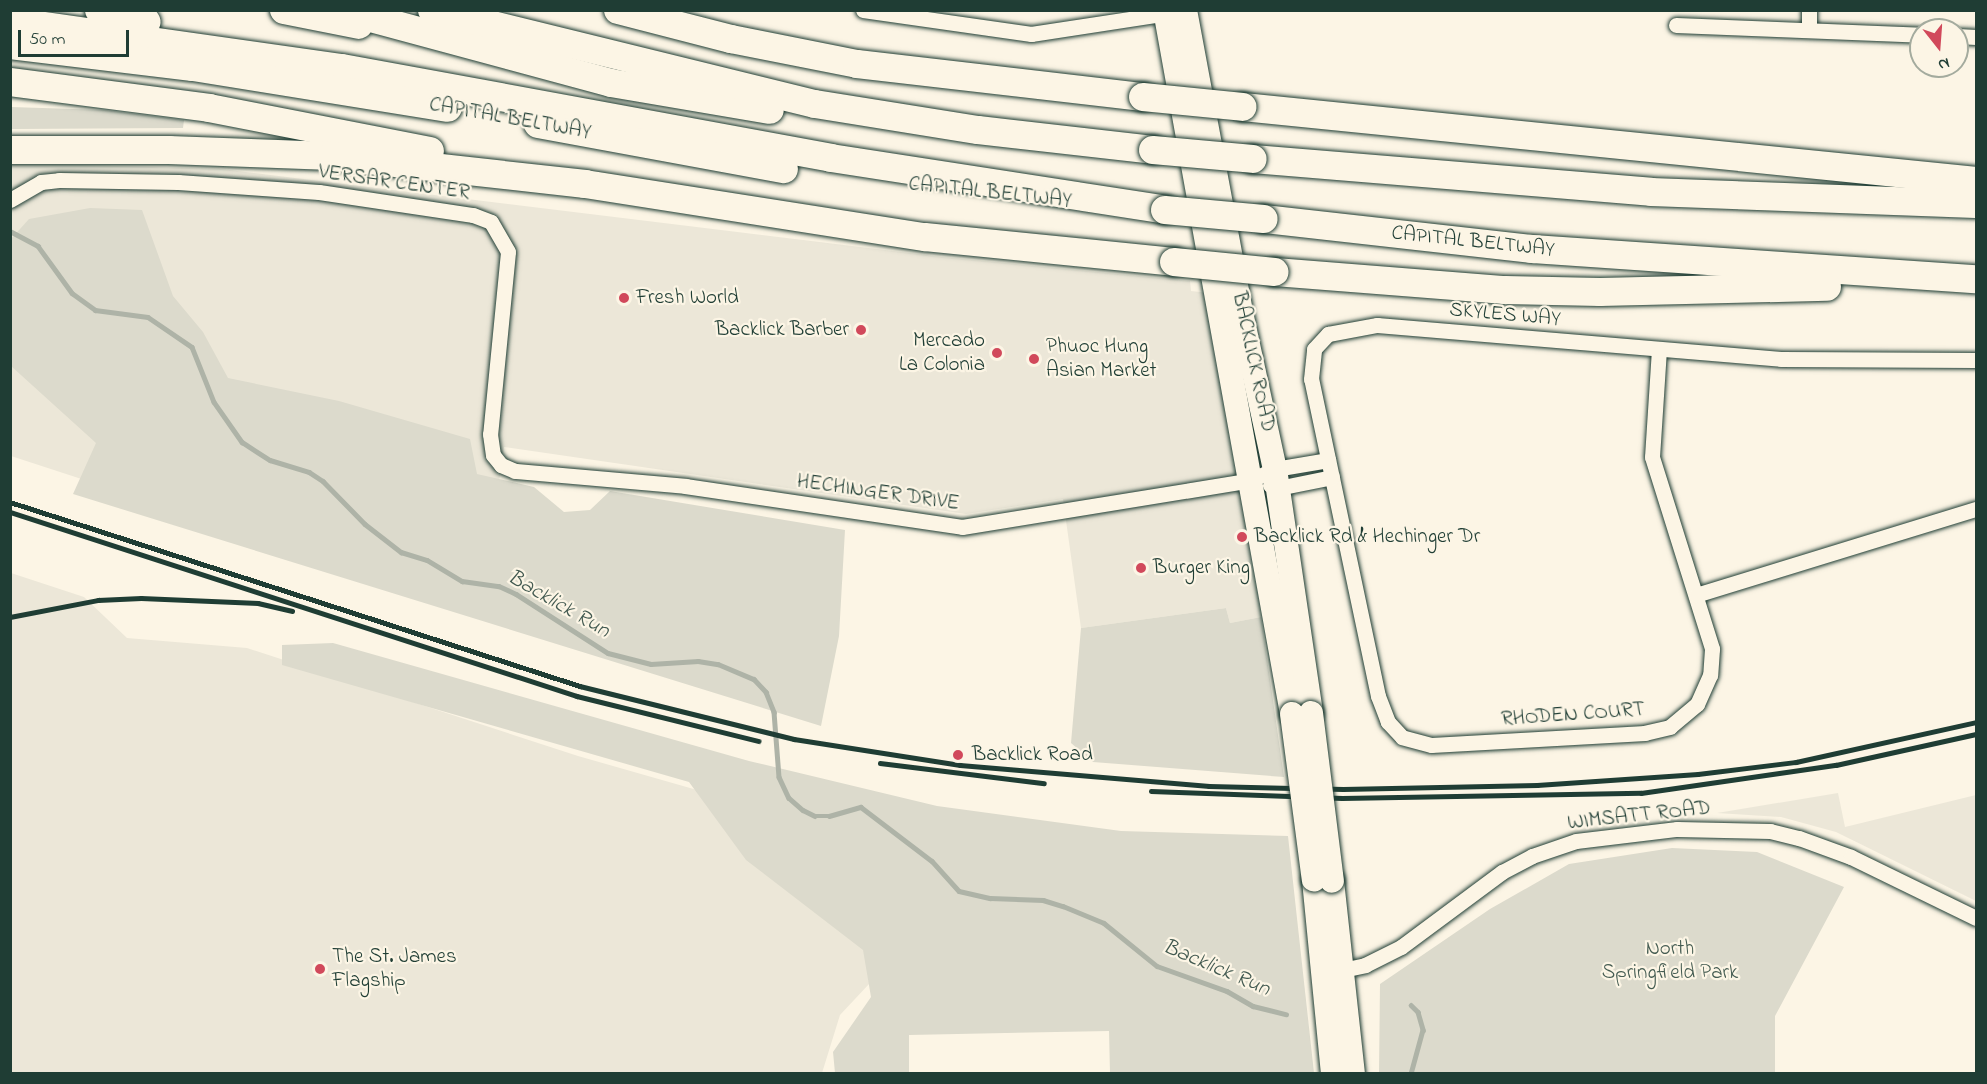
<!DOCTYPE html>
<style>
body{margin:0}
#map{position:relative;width:1987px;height:1084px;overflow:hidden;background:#fcf5e5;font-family:"Indie Flower",sans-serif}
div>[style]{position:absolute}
.built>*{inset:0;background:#ece7d8}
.green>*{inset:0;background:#dcdacc}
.stream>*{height:4.5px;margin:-2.25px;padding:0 2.25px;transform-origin:2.25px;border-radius:2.25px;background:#aeb3a7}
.roads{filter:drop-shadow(0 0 2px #1f3d34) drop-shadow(0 0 2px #1f3d34)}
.street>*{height:15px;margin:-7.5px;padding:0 7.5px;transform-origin:7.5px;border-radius:7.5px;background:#fcf5e5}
.primary>*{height:24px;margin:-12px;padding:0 12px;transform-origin:12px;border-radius:12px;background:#fcf5e5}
.highway>*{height:28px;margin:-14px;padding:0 14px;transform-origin:14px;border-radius:14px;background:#fcf5e5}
.rail>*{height:4.5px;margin:-2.25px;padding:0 2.25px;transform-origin:2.25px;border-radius:2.25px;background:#1f3d34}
.bridges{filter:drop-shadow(0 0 2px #1f3d34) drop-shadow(0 0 2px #1f3d34)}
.primary-bridge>*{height:24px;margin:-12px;padding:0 12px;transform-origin:12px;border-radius:12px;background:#fcf5e5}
.highway-bridge>*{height:28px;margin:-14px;padding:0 14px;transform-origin:14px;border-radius:14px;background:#fcf5e5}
.dots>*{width:16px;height:16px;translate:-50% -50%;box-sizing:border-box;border:3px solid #fcf5e5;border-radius:50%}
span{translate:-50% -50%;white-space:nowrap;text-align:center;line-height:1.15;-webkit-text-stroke:4.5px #fcf5e5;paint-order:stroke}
.street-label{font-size:21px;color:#1f3d34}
.poi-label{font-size:21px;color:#1f3d34}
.left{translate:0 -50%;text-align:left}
.right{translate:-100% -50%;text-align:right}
.park-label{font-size:21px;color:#455c52}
.water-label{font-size:22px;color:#435a51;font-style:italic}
.frame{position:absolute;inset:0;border:12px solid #1f3d34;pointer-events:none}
.north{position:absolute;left:1909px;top:18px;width:60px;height:60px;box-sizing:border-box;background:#fcf5e5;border:2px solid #a4ab9e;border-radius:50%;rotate:163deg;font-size:16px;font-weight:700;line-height:24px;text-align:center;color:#1f3d34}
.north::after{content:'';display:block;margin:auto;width:21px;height:27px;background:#d1495b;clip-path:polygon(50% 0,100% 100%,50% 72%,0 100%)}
.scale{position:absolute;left:18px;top:30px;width:111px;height:27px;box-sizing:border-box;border:3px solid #1f3d34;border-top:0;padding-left:8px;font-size:18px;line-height:21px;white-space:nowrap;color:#1f3d34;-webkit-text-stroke:4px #fcf5e5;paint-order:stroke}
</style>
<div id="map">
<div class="built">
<div style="clip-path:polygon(11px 163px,221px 169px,942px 257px,1190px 281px,1191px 291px,1218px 294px,1261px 617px,1230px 623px,1226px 608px,1081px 628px,1063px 499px,966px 514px,504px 447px,480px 616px,391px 580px,11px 456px)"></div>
<div style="clip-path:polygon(11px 573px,84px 597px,127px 638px,247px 648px,578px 756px,697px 790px,884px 968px,840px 1015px,822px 1073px,11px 1074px)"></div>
<div style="clip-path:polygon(1838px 793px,1845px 827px,1976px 795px,1976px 901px,1836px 832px,1781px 817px,1717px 813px)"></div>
</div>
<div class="green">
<div style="clip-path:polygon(11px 107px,104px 110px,184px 120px,183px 128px,11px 129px)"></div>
<div style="clip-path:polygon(90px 208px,142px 210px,173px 296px,203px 332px,228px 378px,339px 401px,470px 439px,477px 474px,534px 487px,564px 512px,590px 510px,610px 491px,845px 530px,839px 636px,821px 726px,73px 494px,96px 443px,11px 366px,11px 239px,29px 219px)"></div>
<div style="clip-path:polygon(1226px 608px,1230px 623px,1261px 617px,1284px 777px,1093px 762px,1071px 743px,1081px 628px)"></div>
<div style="clip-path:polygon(333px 643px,749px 761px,937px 806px,1121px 831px,1288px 836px,1314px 1073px,1110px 1073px,1109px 1031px,909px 1035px,909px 1073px,835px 1073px,833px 1052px,871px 997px,863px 950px,746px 860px,689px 782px,282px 665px,282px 645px)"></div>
<div style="clip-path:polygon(1672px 848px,1757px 852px,1844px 887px,1775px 1016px,1775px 1073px,1379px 1073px,1380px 984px,1490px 909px,1569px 864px)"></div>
</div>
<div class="stream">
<div style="left:10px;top:231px;width:32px;rotate:28deg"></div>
<div style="left:38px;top:246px;width:58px;rotate:54.1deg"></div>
<div style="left:72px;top:293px;width:29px;rotate:36deg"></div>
<div style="left:95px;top:310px;width:53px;rotate:7.5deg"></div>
<div style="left:148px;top:317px;width:53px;rotate:34.3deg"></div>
<div style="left:192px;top:347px;width:59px;rotate:68.2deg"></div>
<div style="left:214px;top:402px;width:49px;rotate:55deg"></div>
<div style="left:242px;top:442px;width:33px;rotate:33deg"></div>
<div style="left:270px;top:460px;width:41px;rotate:17.1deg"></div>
<div style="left:309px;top:472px;width:17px;rotate:33deg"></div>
<div style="left:323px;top:481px;width:60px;rotate:45.7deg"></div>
<div style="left:365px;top:524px;width:46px;rotate:37.9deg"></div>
<div style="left:401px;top:552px;width:27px;rotate:17deg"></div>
<div style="left:427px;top:560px;width:41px;rotate:31deg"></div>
<div style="left:462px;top:581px;width:37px;rotate:8deg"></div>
<div style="left:499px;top:586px;width:19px;rotate:25deg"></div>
<div style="left:516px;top:594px;width:109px;rotate:32.7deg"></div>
<div style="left:608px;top:653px;width:44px;rotate:14.3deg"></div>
<div style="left:651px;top:664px;width:47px;rotate:-3.7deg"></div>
<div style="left:698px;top:661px;width:20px;rotate:9deg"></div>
<div style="left:718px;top:664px;width:39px;rotate:23deg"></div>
<div style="left:754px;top:679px;width:18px;rotate:47deg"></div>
<div style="left:766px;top:692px;width:22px;rotate:68deg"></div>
<div style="left:774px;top:712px;width:65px;rotate:85.6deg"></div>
<div style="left:779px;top:777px;width:23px;rotate:65deg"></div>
<div style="left:789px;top:798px;width:18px;rotate:41deg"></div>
<div style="left:803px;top:810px;width:13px;rotate:27deg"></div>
<div style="left:815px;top:816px;width:14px"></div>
<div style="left:829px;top:816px;width:33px;rotate:-16deg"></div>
<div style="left:861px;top:807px;width:89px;rotate:37.3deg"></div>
<div style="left:932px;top:861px;width:40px;rotate:48deg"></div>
<div style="left:959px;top:891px;width:32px;rotate:13deg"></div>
<div style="left:990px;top:898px;width:53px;rotate:2.2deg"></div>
<div style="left:1043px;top:900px;width:21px;rotate:17deg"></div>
<div style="left:1063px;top:906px;width:44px;rotate:22.5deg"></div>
<div style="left:1104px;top:923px;width:68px;rotate:39.1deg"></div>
<div style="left:1157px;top:966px;width:74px;rotate:19.7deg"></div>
<div style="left:1227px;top:991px;width:30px;rotate:30deg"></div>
<div style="left:1253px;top:1006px;width:34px;rotate:14deg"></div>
<div style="left:1411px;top:1005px;width:10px;rotate:45deg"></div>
<div style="left:1418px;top:1012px;width:19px;rotate:74deg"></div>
<div style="left:1423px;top:1030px;width:46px;rotate:105.3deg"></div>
</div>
<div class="roads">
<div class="street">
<div style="left:863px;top:10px;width:170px;rotate:8.1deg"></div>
<div style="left:1031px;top:34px;width:145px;rotate:-8.7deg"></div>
<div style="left:1809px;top:10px;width:20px;rotate:90deg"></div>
<div style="left:1676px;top:25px;width:245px;rotate:2.3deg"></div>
<div style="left:1957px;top:36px;width:19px;rotate:3deg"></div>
<div style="left:10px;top:200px;width:36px;rotate:-30deg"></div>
<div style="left:41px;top:182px;width:18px;rotate:-6deg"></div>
<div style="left:59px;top:180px;width:119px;rotate:1deg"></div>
<div style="left:178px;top:182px;width:141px;rotate:4.1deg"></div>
<div style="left:319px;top:192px;width:156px;rotate:8.5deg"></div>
<div style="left:473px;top:215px;width:19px;rotate:21deg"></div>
<div style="left:491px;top:222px;width:34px;rotate:60deg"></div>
<div style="left:508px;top:252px;width:183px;rotate:95.6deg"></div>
<div style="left:490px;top:434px;width:21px;rotate:82deg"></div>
<div style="left:493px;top:455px;width:13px;rotate:51deg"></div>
<div style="left:501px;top:465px;width:15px;rotate:23deg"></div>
<div style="left:515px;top:471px;width:171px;rotate:5deg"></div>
<div style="left:685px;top:486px;width:280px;rotate:8.4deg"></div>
<div style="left:962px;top:527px;width:293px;rotate:-9.2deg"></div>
<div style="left:1251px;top:480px;width:26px;rotate:-25deg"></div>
<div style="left:1275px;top:469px;width:54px;rotate:-9.6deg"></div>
<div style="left:1659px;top:349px;width:108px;rotate:93.7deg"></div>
<div style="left:1652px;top:457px;width:201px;rotate:72.6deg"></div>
<div style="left:1712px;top:649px;width:26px;rotate:94deg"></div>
<div style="left:1710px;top:675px;width:32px;rotate:114deg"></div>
<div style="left:1697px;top:704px;width:35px;rotate:140deg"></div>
<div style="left:1670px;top:727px;width:26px;rotate:167deg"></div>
<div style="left:1645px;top:733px;width:214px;rotate:176.8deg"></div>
<div style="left:1431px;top:745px;width:30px;rotate:-165deg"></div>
<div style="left:1402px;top:737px;width:21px;rotate:-133deg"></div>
<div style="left:1388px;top:722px;width:28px;rotate:-111deg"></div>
<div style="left:1378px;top:696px;width:324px;rotate:-101.9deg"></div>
<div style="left:1311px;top:379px;width:30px;rotate:-84deg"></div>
<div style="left:1314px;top:349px;width:21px;rotate:-47deg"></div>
<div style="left:1328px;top:334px;width:50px;rotate:-10.4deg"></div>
<div style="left:1377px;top:325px;width:405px;rotate:4.8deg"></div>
<div style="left:1781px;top:359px;width:195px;rotate:0.3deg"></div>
<div style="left:1270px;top:485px;width:9px;rotate:21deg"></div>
<div style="left:1278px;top:488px;width:55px;rotate:-11.5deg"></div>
<div style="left:1696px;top:595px;width:293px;rotate:-17.1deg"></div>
<div style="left:1333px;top:972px;width:33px;rotate:-12deg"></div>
<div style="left:1365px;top:965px;width:40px;rotate:-26.6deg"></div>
<div style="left:1401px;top:947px;width:126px;rotate:-36.6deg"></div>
<div style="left:1502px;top:872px;width:34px;rotate:-28deg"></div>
<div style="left:1532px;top:856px;width:46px;rotate:-18.8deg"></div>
<div style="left:1576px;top:841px;width:102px;rotate:-6.8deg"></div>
<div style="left:1677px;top:829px;width:93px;rotate:1.2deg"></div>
<div style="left:1770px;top:831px;width:30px;rotate:14deg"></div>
<div style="left:1799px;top:838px;width:55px;rotate:20.1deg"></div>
<div style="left:1851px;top:857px;width:139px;rotate:26deg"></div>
</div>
<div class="primary">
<div style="left:1165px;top:10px;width:715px;rotate:79.77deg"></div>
<div style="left:1185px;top:10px;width:312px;rotate:79.5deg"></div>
<div style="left:1242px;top:317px;width:156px;rotate:77.8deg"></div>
<div style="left:1275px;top:469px;width:247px;rotate:81.6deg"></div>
<div style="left:1314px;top:880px;width:195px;rotate:84.4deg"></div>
<div style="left:1332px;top:881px;width:194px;rotate:83.8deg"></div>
</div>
<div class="highway">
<div style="left:99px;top:10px;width:49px;rotate:14deg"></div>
<div style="left:284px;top:10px;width:76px;rotate:11.3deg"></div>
<div style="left:341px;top:10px;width:280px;rotate:15.1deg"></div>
<div style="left:611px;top:83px;width:161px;rotate:9.6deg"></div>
<div style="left:432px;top:10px;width:394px;rotate:13.8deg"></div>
<div style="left:815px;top:104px;width:165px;rotate:9.1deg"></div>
<div style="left:978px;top:130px;width:176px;rotate:6.5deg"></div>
<div style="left:618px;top:10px;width:117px;rotate:14.4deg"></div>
<div style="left:731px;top:39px;width:128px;rotate:11.2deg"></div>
<div style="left:857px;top:64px;width:288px;rotate:6.6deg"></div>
<div style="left:10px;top:21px;width:335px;rotate:8.1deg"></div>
<div style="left:342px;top:68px;width:497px;rotate:10.4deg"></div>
<div style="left:831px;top:158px;width:338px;rotate:8.8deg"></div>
<div style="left:10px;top:45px;width:184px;rotate:6.9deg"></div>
<div style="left:193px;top:67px;width:258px;rotate:9.1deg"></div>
<div style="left:10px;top:82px;width:201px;rotate:7.4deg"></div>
<div style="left:209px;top:108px;width:225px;rotate:11deg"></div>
<div style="left:1243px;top:107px;width:737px;rotate:5.76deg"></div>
<div style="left:538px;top:124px;width:250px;rotate:10.4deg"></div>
<div style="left:10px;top:150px;width:159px"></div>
<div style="left:169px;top:150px;width:163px;rotate:2.1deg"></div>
<div style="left:332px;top:156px;width:255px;rotate:6.3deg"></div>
<div style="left:585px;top:184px;width:344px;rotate:8.9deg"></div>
<div style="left:925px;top:237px;width:250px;rotate:5.7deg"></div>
<div style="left:1253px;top:159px;width:399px;rotate:4.7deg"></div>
<div style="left:1651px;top:192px;width:325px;rotate:2.1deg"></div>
<div style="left:1264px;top:219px;width:270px;rotate:6.4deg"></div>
<div style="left:1532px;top:249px;width:445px;rotate:3.9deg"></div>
<div style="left:1275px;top:272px;width:231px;rotate:4.5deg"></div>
<div style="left:1505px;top:290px;width:95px;rotate:1.2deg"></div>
<div style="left:1600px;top:292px;width:227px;rotate:-1.3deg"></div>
</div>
</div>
<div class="rail">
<div style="left:10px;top:502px;width:599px;rotate:17.89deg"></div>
<div style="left:580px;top:686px;width:220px;rotate:13.9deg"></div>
<div style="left:794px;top:739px;width:168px;rotate:8.9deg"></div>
<div style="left:960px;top:765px;width:250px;rotate:4.8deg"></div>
<div style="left:1209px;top:786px;width:134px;rotate:1.3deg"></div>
<div style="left:1343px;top:789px;width:194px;rotate:-1.2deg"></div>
<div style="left:1537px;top:785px;width:161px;rotate:-3.9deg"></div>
<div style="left:1698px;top:774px;width:99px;rotate:-7deg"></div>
<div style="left:1796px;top:762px;width:184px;rotate:-12.5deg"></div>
<div style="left:10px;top:512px;width:596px;rotate:17.98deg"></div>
<div style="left:577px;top:696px;width:187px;rotate:13.9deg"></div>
<div style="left:10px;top:617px;width:90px;rotate:-10.9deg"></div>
<div style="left:98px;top:600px;width:43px;rotate:-2.7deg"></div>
<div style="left:141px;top:598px;width:117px;rotate:2.4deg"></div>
<div style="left:258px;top:603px;width:35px;rotate:13deg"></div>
<div style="left:880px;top:763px;width:165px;rotate:7deg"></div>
<div style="left:1151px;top:791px;width:191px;rotate:2.1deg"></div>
<div style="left:1342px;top:798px;width:299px;rotate:-1deg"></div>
<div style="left:1641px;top:793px;width:197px;rotate:-8.2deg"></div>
<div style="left:1836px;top:765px;width:143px;rotate:-12.5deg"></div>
</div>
<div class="bridges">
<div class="primary-bridge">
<div style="left:1311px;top:713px;width:169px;rotate:82.9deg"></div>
<div style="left:1292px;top:714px;width:167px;rotate:82.5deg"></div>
</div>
<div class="highway-bridge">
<div style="left:1143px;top:97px;width:100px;rotate:5.7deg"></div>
<div style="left:1153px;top:150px;width:100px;rotate:5.1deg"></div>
<div style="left:1165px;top:210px;width:99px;rotate:5.2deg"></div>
<div style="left:1174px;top:262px;width:101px;rotate:5.7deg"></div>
</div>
</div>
<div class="dots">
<div style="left:624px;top:298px;background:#d1495b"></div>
<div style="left:861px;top:330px;background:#d1495b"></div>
<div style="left:997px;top:353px;background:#d1495b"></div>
<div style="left:1034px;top:359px;background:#d1495b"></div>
<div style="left:1242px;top:537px;background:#d1495b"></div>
<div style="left:1141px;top:568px;background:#d1495b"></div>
<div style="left:958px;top:755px;background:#d1495b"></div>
<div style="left:320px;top:969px;background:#d1495b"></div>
</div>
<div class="street-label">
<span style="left:510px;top:119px;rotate:10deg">CAPITAL BELTWAY</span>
<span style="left:394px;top:183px;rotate:8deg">VERSAR CENTER</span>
<span style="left:990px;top:193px;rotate:6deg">CAPITAL BELTWAY</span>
<span style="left:1473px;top:242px;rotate:6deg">CAPITAL BELTWAY</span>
<span style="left:1505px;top:315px;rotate:5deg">SKYLES WAY</span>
<span style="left:1253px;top:362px;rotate:78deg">BACKLICK ROAD</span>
<span style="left:878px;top:493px;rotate:8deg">HECHINGER DRIVE</span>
<span style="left:1573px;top:715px;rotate:-4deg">RHODEN COURT</span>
<span style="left:1639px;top:816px;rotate:-6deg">WIMSATT ROAD</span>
</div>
<div class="poi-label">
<span class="left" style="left:636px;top:298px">Fresh World</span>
<span class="right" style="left:849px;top:330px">Backlick Barber</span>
<span class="right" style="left:985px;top:353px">Mercado<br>La Colonia</span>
<span class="left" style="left:1046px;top:359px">Phuoc Hung<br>Asian Market</span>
<span class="left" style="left:1254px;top:537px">Backlick Rd &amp; Hechinger Dr</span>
<span class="left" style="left:1153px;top:568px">Burger King</span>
<span class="left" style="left:972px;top:755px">Backlick Road</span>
<span class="left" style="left:332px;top:969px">The St. James<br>Flagship</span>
</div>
<div class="park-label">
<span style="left:1670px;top:961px">North<br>Springfield Park</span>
</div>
<div class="water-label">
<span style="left:558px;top:605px;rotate:30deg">Backlick Run</span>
<span style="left:1216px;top:969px;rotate:23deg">Backlick Run</span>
</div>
<div class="frame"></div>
<div class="north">N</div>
<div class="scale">50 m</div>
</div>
